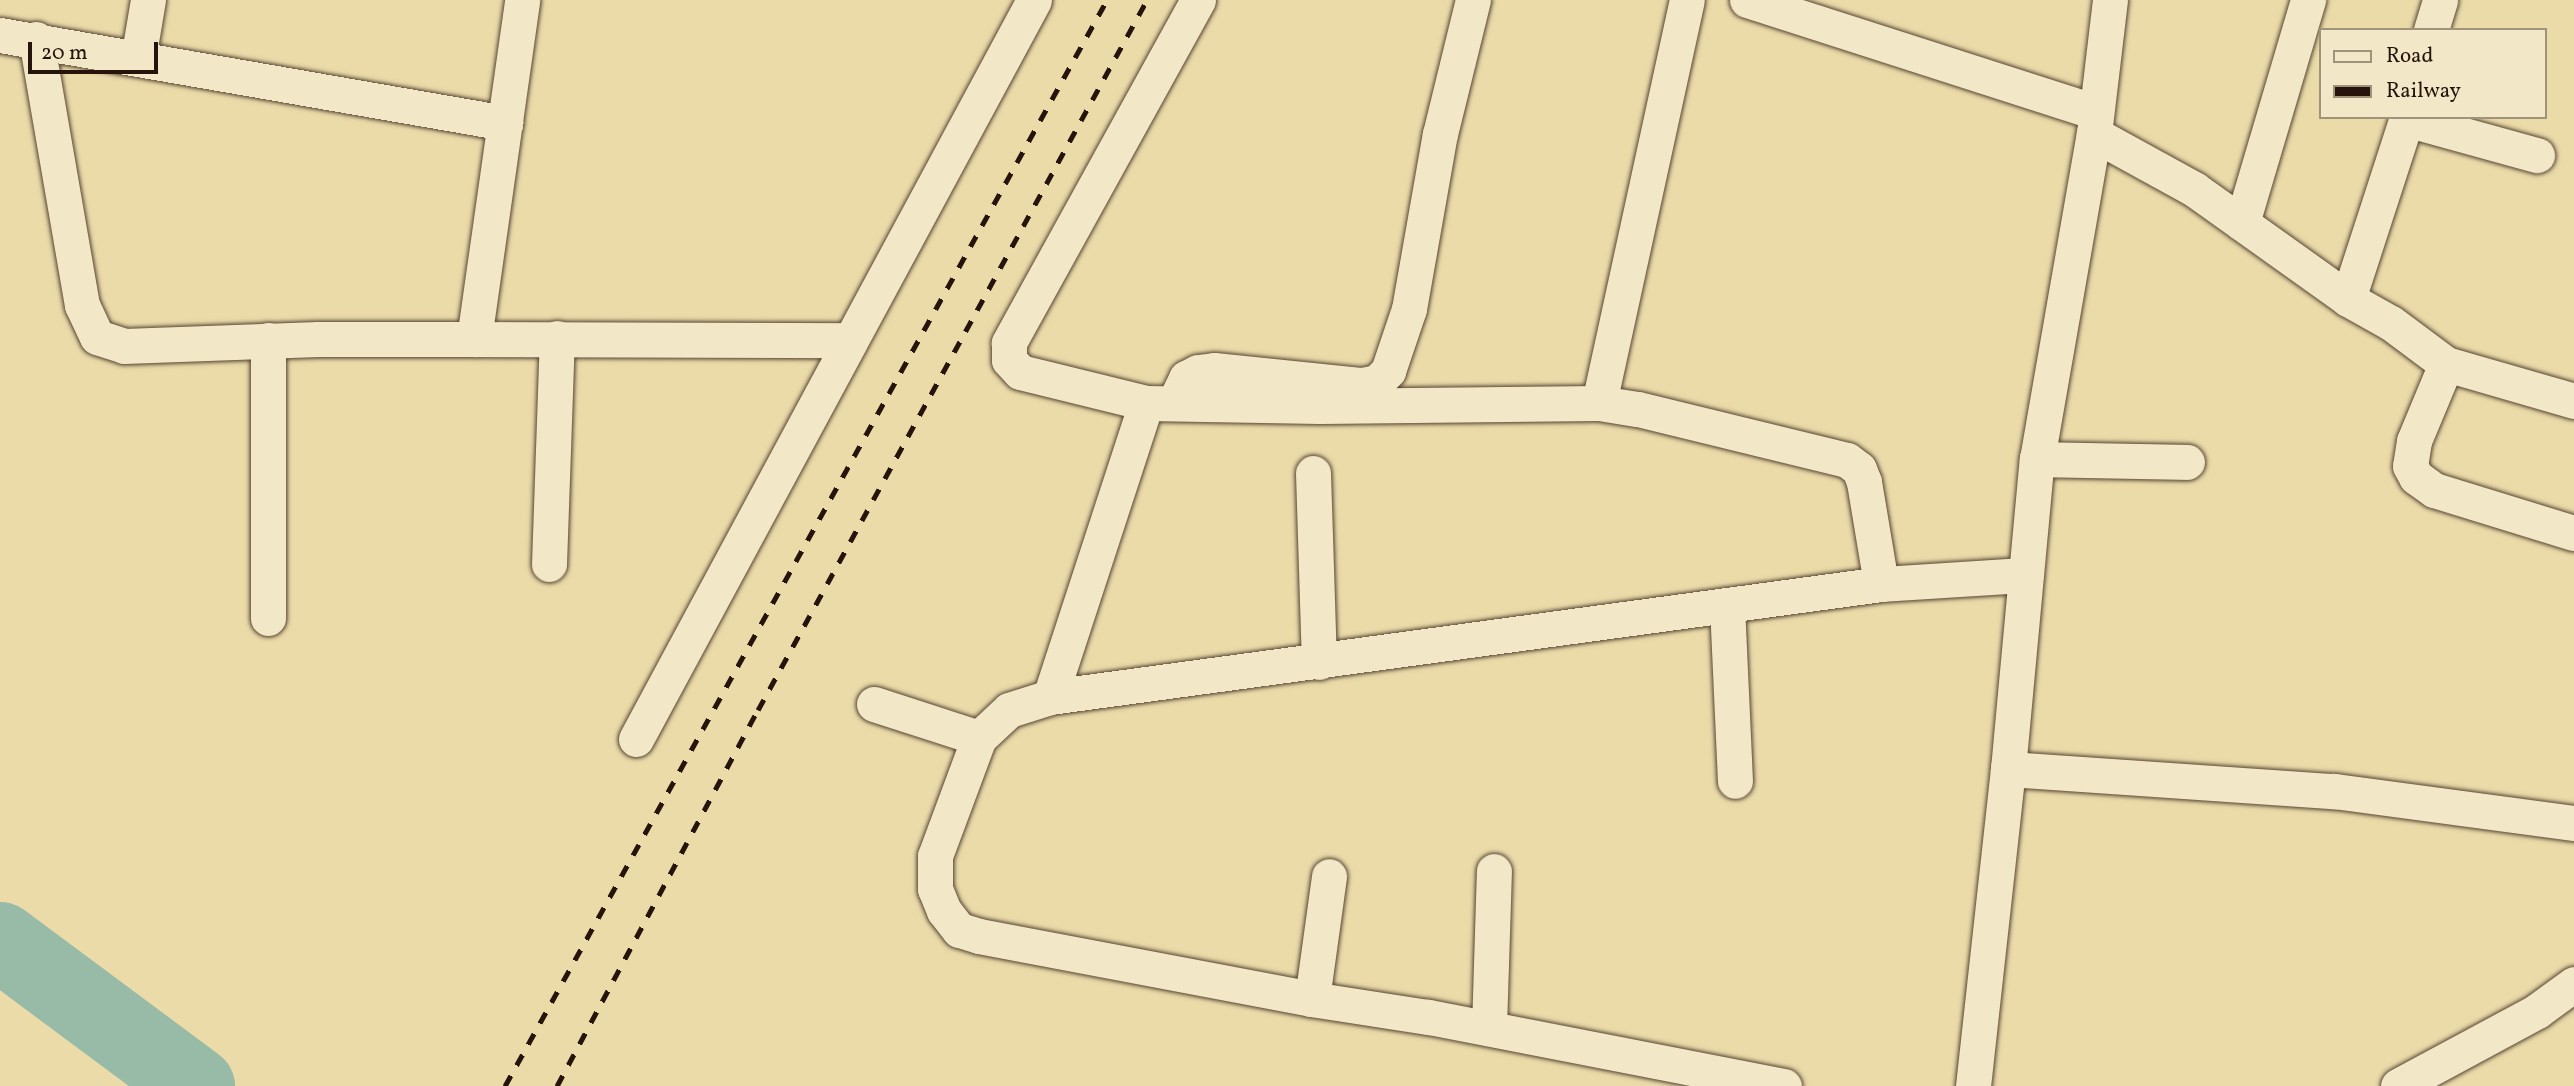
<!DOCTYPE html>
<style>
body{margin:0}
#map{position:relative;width:2574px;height:1086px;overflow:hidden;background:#ebdba9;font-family:Vollkorn,serif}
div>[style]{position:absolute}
.river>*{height:79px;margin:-39.5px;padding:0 39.5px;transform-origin:39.5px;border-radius:39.5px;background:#98bba8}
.roads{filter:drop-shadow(0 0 2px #564533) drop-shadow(0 0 2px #564533)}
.minor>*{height:35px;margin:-17.5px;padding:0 17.5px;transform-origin:17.5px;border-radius:17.5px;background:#f2e8c7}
.rail>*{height:5px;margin-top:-2.5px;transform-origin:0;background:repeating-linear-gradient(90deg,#25130c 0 12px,transparent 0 24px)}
span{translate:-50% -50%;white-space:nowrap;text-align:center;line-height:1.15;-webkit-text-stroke:5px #f2e8c7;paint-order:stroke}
.legend{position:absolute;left:2319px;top:28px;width:228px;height:91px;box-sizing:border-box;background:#f2e8c7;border:2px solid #a0937c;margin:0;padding:9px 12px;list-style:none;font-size:21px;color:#25130c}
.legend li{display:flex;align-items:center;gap:14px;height:35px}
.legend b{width:35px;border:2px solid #a0937c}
.scale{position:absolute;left:28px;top:42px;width:130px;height:32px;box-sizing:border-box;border:4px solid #25130c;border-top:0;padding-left:9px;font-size:21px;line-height:24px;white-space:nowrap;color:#25130c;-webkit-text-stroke:5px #f2e8c7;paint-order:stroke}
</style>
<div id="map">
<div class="river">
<div style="left:0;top:941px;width:243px;rotate:36.6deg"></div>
</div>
<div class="roads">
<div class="minor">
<div style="left:1198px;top:0;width:392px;rotate:118.9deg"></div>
<div style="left:1009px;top:343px;width:17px;rotate:90deg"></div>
<div style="left:1009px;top:360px;width:16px;rotate:47deg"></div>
<div style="left:1020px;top:372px;width:130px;rotate:13.8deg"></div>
<div style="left:1146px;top:403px;width:174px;rotate:1deg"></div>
<div style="left:1320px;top:406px;width:279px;rotate:-0.6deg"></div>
<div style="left:1599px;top:403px;width:412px;rotate:-77.7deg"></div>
<div style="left:1747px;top:0;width:366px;rotate:17.8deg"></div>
<div style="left:2431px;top:30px;width:31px;rotate:-73deg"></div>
<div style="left:0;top:35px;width:513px;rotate:9.88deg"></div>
<div style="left:36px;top:39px;width:270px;rotate:80.2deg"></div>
<div style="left:82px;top:305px;width:35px;rotate:65deg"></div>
<div style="left:97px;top:337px;width:28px;rotate:18deg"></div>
<div style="left:124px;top:346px;width:194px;rotate:-2.1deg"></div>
<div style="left:318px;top:339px;width:156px"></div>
<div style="left:474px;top:339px;width:342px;rotate:-81.9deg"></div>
<div style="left:138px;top:59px;width:60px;rotate:-80.4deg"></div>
<div style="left:2406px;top:119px;width:136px;rotate:15.4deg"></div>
<div style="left:2094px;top:134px;width:114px;rotate:28.8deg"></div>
<div style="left:2194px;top:189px;width:189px;rotate:35.5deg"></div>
<div style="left:2348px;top:299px;width:49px;rotate:29.2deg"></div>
<div style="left:2391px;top:323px;width:69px;rotate:36.7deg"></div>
<div style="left:2446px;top:364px;width:133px;rotate:16.1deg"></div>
<div style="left:2242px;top:223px;width:233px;rotate:-73.5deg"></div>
<div style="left:2348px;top:299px;width:191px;rotate:-72deg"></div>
<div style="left:474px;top:339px;width:375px;rotate:0.2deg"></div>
<div style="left:2446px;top:364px;width:83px;rotate:112.6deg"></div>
<div style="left:2414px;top:441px;width:25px;rotate:99deg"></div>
<div style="left:2410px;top:466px;width:13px;rotate:61deg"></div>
<div style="left:2416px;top:477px;width:22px;rotate:36deg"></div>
<div style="left:2434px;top:490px;width:146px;rotate:17.1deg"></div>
<div style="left:1174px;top:403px;width:28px;rotate:-64deg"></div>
<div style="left:1186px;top:378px;width:13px;rotate:-27deg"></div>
<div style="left:1198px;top:372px;width:16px;rotate:-7deg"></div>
<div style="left:1214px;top:370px;width:149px;rotate:5.8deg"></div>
<div style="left:1362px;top:385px;width:15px;rotate:-11deg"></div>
<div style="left:1377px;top:382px;width:16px;rotate:-45deg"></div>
<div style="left:1388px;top:371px;width:65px;rotate:-71.3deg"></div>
<div style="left:1409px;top:309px;width:178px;rotate:-80deg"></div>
<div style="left:1440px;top:134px;width:138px;rotate:-76.2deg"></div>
<div style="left:1599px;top:403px;width:39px;rotate:9deg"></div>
<div style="left:1638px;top:409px;width:215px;rotate:13.7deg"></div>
<div style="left:1847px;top:460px;width:15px;rotate:37deg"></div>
<div style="left:1859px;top:469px;width:14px;rotate:69deg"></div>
<div style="left:1864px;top:482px;width:103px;rotate:80.5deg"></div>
<div style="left:2037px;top:459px;width:150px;rotate:1.1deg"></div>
<div style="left:1313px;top:473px;width:189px;rotate:88.2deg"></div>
<div style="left:549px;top:564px;width:226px;rotate:-88deg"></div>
<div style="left:1727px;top:605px;width:176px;rotate:87.4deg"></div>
<div style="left:268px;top:618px;width:278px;rotate:-90deg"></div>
<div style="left:1050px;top:697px;width:309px;rotate:-71.9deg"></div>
<div style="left:874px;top:704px;width:110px;rotate:17.9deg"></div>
<div style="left:636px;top:739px;width:839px;rotate:-61.69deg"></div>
<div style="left:2008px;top:769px;width:327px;rotate:3.9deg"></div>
<div style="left:2334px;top:791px;width:242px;rotate:7.6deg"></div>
<div style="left:1312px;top:999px;width:124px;rotate:-82.1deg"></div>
<div style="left:1489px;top:1028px;width:157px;rotate:-88.2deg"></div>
<div style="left:1784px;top:1086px;width:363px;rotate:-169deg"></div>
<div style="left:1428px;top:1017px;width:117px;rotate:-171.2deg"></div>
<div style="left:1312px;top:999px;width:339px;rotate:-169.3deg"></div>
<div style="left:979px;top:936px;width:21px;rotate:-163deg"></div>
<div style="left:959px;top:930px;width:24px;rotate:-128deg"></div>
<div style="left:944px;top:911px;width:24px;rotate:-112deg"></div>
<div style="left:935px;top:889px;width:33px;rotate:-90deg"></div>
<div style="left:935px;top:856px;width:126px;rotate:-69.6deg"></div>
<div style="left:979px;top:738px;width:41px;rotate:-43deg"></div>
<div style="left:1009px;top:710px;width:43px;rotate:-17.6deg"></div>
<div style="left:1050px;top:697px;width:839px;rotate:-7.74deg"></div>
<div style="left:1881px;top:584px;width:145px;rotate:-3.6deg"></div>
<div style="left:1973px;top:1086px;width:319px;rotate:-83.7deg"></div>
<div style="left:2008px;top:769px;width:311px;rotate:-84.7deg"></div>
<div style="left:2037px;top:459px;width:330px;rotate:-80.1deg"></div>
<div style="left:2094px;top:134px;width:135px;rotate:-83.2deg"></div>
<div style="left:2398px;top:1086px;width:158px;rotate:-28.3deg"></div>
<div style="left:2537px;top:1011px;width:46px;rotate:-36.1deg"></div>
</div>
</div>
<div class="rail">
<div style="left:505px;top:1086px;width:1242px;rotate:-61deg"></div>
<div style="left:557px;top:1086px;width:426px;rotate:-61.9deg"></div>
<div style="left:758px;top:710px;width:810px;rotate:-61.28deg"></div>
</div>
<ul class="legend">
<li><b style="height:9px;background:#f2e8c7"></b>Road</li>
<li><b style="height:9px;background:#25130c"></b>Railway</li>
</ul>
<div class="scale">20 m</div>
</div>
